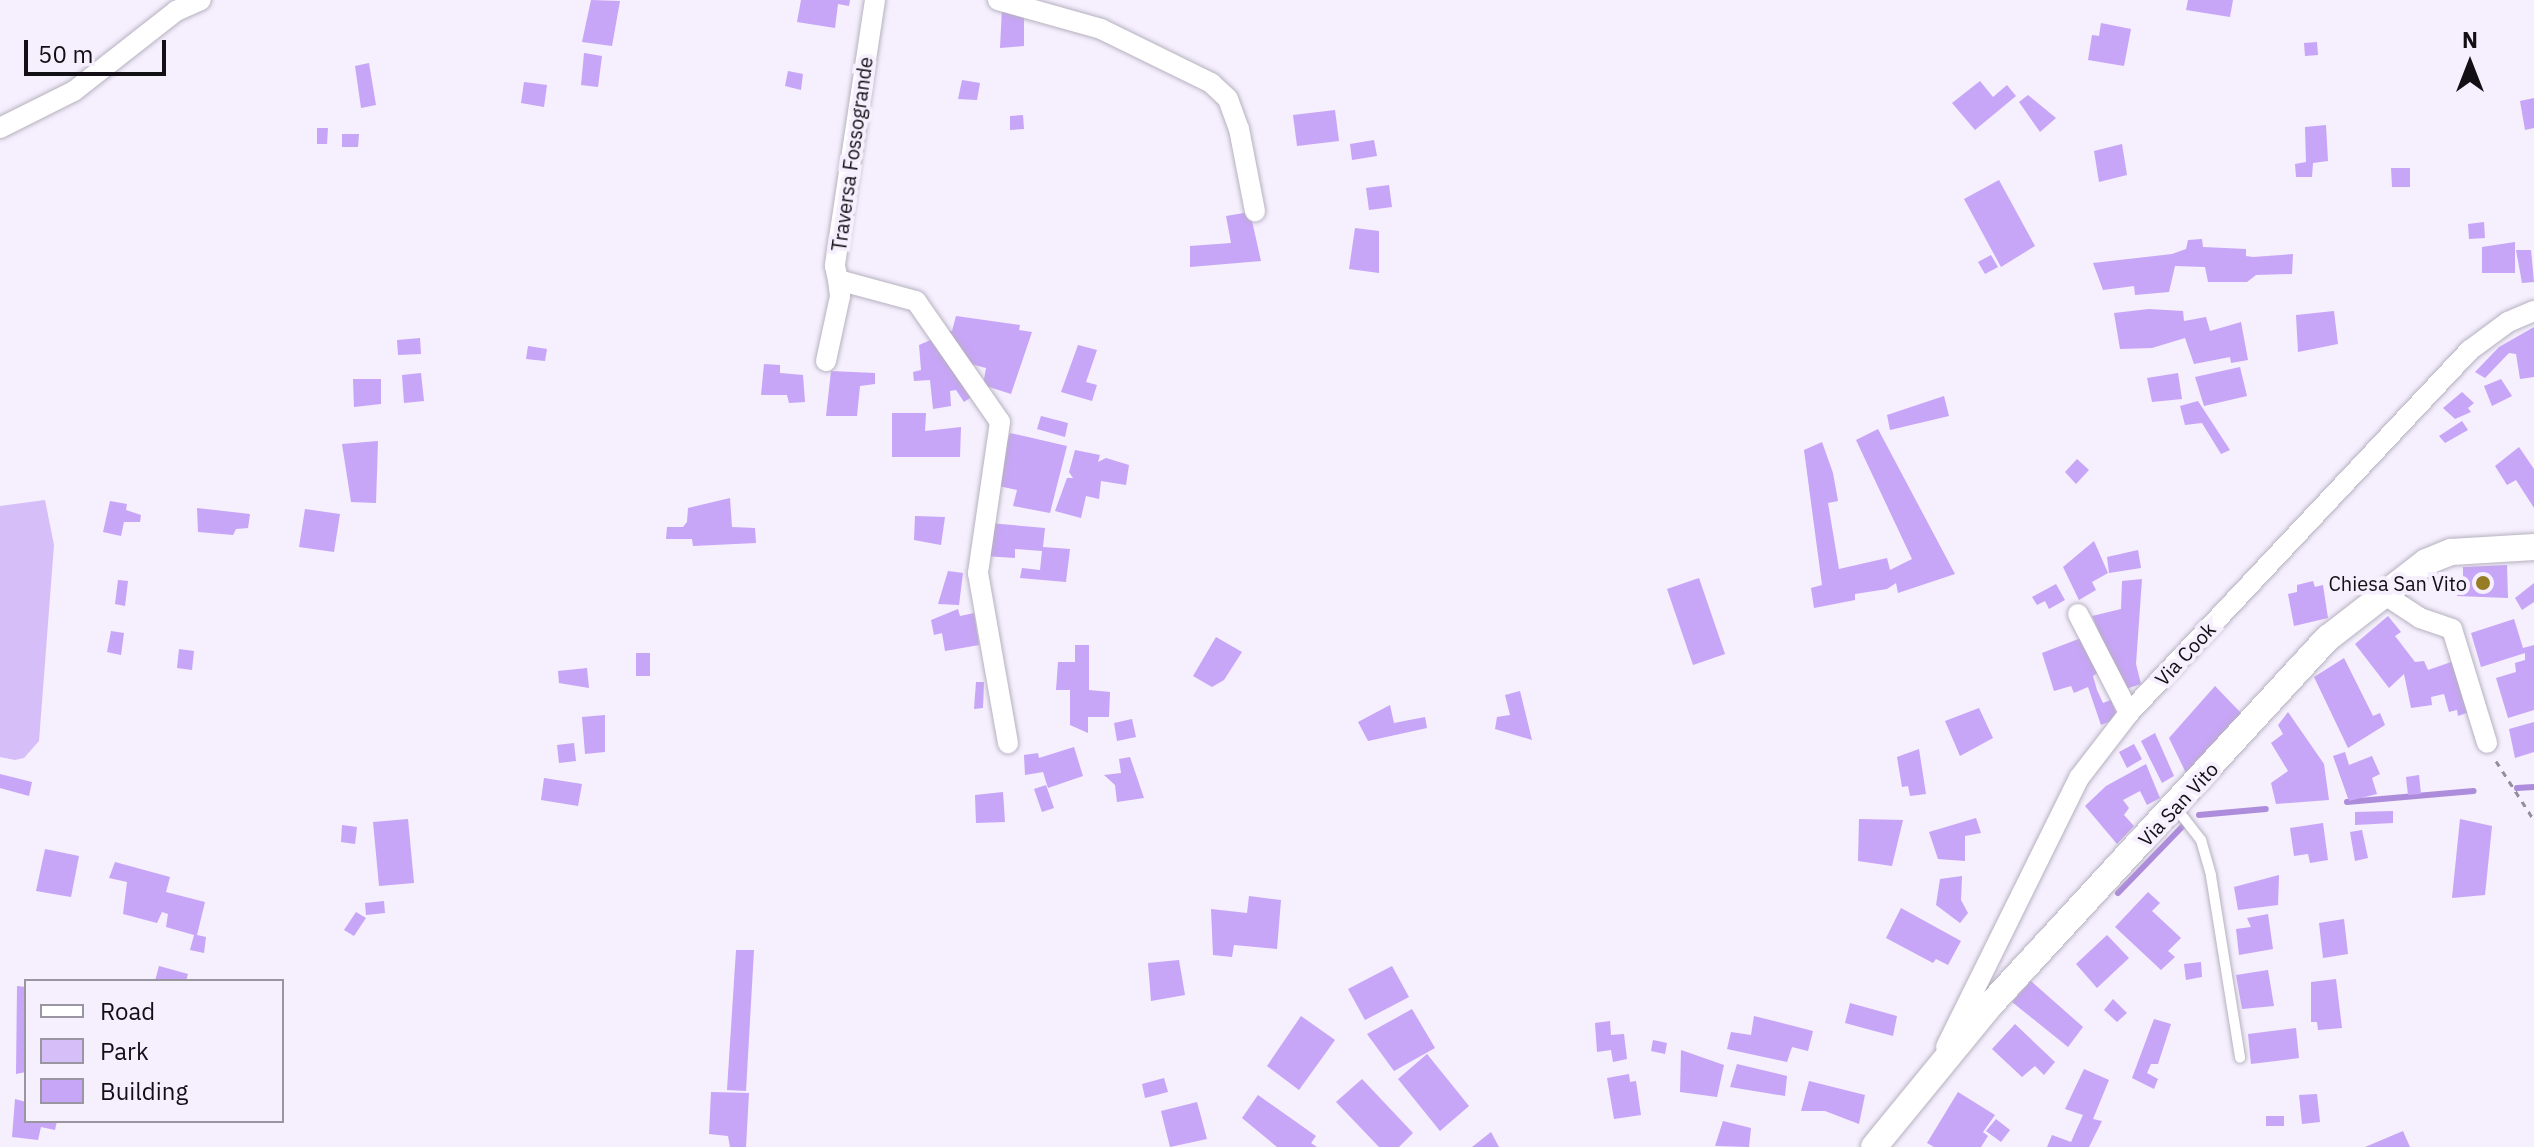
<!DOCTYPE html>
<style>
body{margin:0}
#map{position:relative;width:2534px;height:1147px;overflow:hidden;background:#f5effe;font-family:"IBM Plex Sans",sans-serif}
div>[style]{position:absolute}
.green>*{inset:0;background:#d6bff9}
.stream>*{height:6px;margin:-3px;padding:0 3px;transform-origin:3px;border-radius:3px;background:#ad8cdb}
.building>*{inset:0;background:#c7a5f7}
.path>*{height:3px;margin-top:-1.5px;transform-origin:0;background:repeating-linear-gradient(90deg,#938f9a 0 6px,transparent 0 12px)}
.roads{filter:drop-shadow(0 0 2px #b6b1bf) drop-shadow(0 0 2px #b6b1bf)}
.service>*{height:10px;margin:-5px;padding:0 5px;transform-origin:5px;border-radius:5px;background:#fff}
.minor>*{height:20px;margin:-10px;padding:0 10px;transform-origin:10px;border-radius:10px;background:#fff}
.tertiary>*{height:26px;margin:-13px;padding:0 13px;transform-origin:13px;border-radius:13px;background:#fff}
.dots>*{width:22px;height:22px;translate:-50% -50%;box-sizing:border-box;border:4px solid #f5effe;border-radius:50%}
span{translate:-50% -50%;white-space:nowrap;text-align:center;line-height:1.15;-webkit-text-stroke:8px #f5effe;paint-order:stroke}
.street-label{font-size:20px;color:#121015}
.poi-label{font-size:20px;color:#121015}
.right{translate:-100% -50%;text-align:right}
.legend{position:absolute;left:24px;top:979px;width:260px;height:144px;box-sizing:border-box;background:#f5effe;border:2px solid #9a96a1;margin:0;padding:10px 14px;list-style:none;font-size:24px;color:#121015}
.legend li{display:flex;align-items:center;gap:16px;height:40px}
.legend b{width:40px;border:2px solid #9a96a1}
.north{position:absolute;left:2430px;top:24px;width:80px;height:80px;-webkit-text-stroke:6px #f5effe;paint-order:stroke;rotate:0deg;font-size:22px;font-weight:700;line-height:32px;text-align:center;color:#121015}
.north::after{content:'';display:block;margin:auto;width:28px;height:36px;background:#121015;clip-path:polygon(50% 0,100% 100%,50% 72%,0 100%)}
.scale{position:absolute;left:24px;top:40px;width:142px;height:36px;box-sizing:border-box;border:4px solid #121015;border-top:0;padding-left:10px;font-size:24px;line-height:28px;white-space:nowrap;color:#121015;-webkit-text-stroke:6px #f5effe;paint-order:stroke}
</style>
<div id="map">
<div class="green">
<div style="clip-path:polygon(45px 500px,54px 545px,39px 741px,24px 758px,15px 760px,0 757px,0 506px)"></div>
</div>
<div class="stream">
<div style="left:2517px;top:788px;width:17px;rotate:-3deg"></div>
<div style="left:2347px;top:802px;width:127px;rotate:-5deg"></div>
<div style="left:2199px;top:815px;width:67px;rotate:-5.1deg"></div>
<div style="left:2118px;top:893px;width:95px;rotate:-45.9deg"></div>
</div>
<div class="building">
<div style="clip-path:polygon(591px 0,620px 1px,612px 46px,582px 42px)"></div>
<div style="clip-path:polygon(801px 0,850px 0,849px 6px,838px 4px,835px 28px,797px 22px)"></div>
<div style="clip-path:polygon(2188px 0,2233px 0,2230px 17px,2186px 10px)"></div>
<div style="clip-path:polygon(1002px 9px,1024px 9px,1024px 46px,1000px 48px)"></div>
<div style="clip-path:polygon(2101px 23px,2131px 29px,2124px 66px,2088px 60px,2092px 35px,2099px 36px)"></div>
<div style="clip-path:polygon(2317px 42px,2318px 55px,2305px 56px,2304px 43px)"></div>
<div style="clip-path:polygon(584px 53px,602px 56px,598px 87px,581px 85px)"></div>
<div style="clip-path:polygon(369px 63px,376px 105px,361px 108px,355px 66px)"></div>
<div style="clip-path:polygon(788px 71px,803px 74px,801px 90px,785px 86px)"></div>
<div style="clip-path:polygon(962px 80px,980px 83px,977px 100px,958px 99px)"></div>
<div style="clip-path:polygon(1980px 81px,1993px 97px,2007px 85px,2016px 96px,1975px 130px,1952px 103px)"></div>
<div style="clip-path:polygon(524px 82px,547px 85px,544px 107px,521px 103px)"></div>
<div style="clip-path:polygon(2028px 95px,2056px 118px,2040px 132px,2019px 102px)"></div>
<div style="clip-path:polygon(2534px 98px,2534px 128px,2525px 130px,2520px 101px)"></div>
<div style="clip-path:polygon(1335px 110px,1339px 141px,1297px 146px,1293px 115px)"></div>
<div style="clip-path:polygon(1023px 115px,1024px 129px,1010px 130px,1010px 116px)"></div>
<div style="clip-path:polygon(2326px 125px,2328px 161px,2313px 163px,2312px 177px,2296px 177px,2295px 164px,2306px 162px,2305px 127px)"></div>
<div style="clip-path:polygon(317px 128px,328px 128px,327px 144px,317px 144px)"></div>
<div style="clip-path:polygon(342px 134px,359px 134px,358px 147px,342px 147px)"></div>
<div style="clip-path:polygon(1374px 140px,1377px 156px,1352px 160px,1350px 144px)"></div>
<div style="clip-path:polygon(2122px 144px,2127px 175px,2099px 182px,2094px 151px)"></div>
<div style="clip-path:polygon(2391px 168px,2410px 168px,2410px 187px,2392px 187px)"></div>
<div style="clip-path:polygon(1999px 180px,2035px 246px,2001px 267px,1964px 199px)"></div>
<div style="clip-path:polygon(1389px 185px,1392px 207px,1369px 210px,1366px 188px)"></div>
<div style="clip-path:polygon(1250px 212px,1261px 261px,1190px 267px,1190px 246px,1231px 243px,1226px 216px)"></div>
<div style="clip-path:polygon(2484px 222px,2485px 238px,2469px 239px,2468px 224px)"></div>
<div style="clip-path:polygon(1355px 228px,1379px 231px,1379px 273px,1349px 269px)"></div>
<div style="clip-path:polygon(2202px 239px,2203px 247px,2246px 249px,2246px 256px,2253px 257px,2293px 254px,2292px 274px,2256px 275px,2247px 282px,2208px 282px,2205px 267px,2175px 266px,2169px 292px,2135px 295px,2134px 286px,2103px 290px,2093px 263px,2172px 254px,2186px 249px,2188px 240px)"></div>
<div style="clip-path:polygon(2515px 242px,2515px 273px,2482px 273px,2482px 247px)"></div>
<div style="clip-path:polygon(2516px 250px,2531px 250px,2534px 282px,2522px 283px)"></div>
<div style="clip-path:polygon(1991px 255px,1998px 267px,1985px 274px,1978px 262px)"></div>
<div style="clip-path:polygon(2149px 309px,2183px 311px,2184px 321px,2206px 317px,2210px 331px,2241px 322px,2248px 360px,2231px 363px,2230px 357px,2194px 364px,2185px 338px,2152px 348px,2120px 349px,2114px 313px)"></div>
<div style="clip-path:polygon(2334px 311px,2338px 344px,2298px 352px,2296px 315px)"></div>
<div style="clip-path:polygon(956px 316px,1020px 325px,1019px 330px,1032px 332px,1011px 394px,983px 385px,986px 368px,959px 361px,939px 330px,952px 331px)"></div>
<div style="clip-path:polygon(2534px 327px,2534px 377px,2520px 379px,2516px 354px,2509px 353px,2485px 378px,2475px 372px,2499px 347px)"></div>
<div style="clip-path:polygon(420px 338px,421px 354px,398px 355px,397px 340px)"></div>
<div style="clip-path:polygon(933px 339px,973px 396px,964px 402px,956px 390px,950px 391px,951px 406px,933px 409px,930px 380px,914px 381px,913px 372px,921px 370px,919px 345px)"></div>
<div style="clip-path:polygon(1078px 345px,1097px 350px,1086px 382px,1097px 385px,1092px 401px,1061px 392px)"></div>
<div style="clip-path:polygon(528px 346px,547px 349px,545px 361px,526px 359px)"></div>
<div style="clip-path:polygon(764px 364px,780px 365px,780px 373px,803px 375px,805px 402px,789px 403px,787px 395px,761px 395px)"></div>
<div style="clip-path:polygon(2240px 367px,2247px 396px,2204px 406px,2195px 377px)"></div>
<div style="clip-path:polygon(831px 371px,875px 373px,875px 384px,860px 386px,857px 416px,826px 416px)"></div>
<div style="clip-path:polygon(421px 373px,424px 401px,404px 403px,402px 375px)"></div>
<div style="clip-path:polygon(2178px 373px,2182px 399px,2152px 402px,2147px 378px)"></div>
<div style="clip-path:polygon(353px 379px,381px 379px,381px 404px,354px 407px)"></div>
<div style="clip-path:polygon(2501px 379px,2512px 396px,2492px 406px,2484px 386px)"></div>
<div style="clip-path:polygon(2462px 392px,2474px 403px,2468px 408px,2471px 412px,2455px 419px,2443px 408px)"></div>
<div style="clip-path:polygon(1944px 396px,1949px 416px,1890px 430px,1887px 415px)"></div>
<div style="clip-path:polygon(2198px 401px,2230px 450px,2221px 454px,2202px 423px,2185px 425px,2180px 406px)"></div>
<div style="clip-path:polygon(892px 413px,926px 413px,925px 431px,961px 427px,960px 457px,892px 457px)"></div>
<div style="clip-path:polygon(1041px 416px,1068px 423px,1065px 437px,1037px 429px)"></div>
<div style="clip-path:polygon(2462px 421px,2468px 430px,2445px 443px,2439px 436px)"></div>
<div style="clip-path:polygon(1878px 429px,1955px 574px,1898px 593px,1896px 583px,1887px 589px,1855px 594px,1855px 600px,1814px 608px,1811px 588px,1822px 585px,1804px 450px,1822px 442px,1833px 473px,1838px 501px,1828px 503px,1839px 569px,1887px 558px,1890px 570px,1912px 559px,1856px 440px)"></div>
<div style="clip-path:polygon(1010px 433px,1067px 446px,1050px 513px,1013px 506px,1017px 490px,994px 485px)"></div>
<div style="clip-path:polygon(378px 441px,376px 503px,351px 502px,342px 444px)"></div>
<div style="clip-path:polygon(2519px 447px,2534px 469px,2534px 508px,2516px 480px,2507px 485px,2495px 466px)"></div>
<div style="clip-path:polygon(1075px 450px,1100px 455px,1098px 462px,1106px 458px,1129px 465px,1126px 485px,1101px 481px,1099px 499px,1086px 496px,1081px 518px,1055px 511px,1067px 478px,1073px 478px,1069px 472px)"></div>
<div style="clip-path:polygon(2077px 459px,2089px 470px,2076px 484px,2065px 472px)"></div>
<div style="clip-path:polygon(730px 498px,732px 527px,755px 528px,756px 543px,693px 546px,692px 539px,666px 539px,667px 527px,683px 527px,687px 522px,688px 508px)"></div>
<div style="clip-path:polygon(110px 501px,127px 504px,126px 510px,141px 515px,140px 522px,124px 522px,121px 536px,103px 532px)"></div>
<div style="clip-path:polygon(197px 508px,250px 514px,248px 528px,236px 529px,233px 535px,198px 532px)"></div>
<div style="clip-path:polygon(305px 509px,340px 514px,334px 552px,299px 547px)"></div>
<div style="clip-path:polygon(915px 516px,945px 517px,941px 545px,914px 540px)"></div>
<div style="clip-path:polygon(989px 523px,1045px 528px,1043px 547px,1070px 549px,1066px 582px,1020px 578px,1022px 568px,1040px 570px,1042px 551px,1015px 549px,1015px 558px,984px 556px)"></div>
<div style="clip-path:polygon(2094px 541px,2108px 573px,2092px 582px,2096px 590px,2079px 600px,2063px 567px)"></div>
<div style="clip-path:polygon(2138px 550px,2141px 568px,2109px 573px,2107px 557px)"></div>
<div style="clip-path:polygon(2507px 565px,2508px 598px,2457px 596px,2456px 577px,2463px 577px,2463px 567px)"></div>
<div style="clip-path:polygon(948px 571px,963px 573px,959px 605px,938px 604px)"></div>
<div style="clip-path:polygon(1699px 578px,1725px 654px,1693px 665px,1667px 589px)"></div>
<div style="clip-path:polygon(2142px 579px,2136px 664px,2141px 684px,2123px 690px,2092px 616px,2121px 609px,2122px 581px)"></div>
<div style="clip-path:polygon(118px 580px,128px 581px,125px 606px,115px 604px)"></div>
<div style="clip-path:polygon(2313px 581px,2315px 587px,2323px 585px,2328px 618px,2294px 626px,2288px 594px,2297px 592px,2297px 585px)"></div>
<div style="clip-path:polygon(2534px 583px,2534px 602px,2522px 610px,2515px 598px)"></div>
<div style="clip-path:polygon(2056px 584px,2065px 600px,2049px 609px,2045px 601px,2037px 605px,2032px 597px)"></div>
<div style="clip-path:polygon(958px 609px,960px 616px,974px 613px,979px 645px,945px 651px,942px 633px,934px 635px,931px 620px)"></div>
<div style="clip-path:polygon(2388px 616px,2401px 632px,2395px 636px,2415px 662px,2424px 661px,2428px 670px,2460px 659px,2475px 710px,2458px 716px,2457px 710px,2449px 712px,2444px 694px,2431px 697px,2432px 705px,2411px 708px,2404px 674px,2389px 688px,2355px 644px)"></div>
<div style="clip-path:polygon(2514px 619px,2523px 648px,2534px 645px,2534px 710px,2508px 718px,2496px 678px,2516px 672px,2515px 663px,2525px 660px,2525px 653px,2481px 667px,2471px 633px)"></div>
<div style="clip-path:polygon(111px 631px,124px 633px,121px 655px,107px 652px)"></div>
<div style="clip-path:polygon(1216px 637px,1242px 652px,1224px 680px,1212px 687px,1193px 676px)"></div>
<div style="clip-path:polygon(2081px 638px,2099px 672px,2093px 676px,2097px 690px,2103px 703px,2111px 700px,2118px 718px,2101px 725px,2088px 687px,2074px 693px,2071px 686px,2054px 691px,2042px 653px)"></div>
<div style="clip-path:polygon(1075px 645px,1089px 645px,1089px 690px,1110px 692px,1109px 717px,1088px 717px,1088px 733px,1070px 725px,1070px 690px,1056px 690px,1058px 662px,1075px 662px)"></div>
<div style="clip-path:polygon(179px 649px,194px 651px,192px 670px,177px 668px)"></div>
<div style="clip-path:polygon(636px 653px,650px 653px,650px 676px,636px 676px)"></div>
<div style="clip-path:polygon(2344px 658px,2373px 716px,2380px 713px,2385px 725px,2348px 748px,2314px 677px)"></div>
<div style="clip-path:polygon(587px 668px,589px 688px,559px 683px,558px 671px)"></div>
<div style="clip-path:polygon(976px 682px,984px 682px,983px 708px,974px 709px)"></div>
<div style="clip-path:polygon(2215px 686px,2241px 713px,2186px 773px,2169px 738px)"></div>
<div style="clip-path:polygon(1520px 691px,1532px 740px,1495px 729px,1497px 717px,1510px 715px,1505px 695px)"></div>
<div style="clip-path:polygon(1390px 705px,1394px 723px,1425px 717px,1427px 728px,1368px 741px,1358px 722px)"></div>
<div style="clip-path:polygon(1979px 708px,1993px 738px,1960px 756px,1945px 721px)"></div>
<div style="clip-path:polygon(2288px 712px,2324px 764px,2329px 800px,2276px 804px,2271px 783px,2288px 771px,2271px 743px,2283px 734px,2278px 725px)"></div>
<div style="clip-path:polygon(605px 715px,605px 752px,585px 754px,582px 717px)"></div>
<div style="clip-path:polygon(1132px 719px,1136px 737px,1117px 741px,1114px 723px)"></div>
<div style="clip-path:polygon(2534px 722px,2534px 752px,2515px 758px,2509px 729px)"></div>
<div style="clip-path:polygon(2155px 733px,2174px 776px,2162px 783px,2141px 741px)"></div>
<div style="clip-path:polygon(574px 743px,576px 761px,559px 763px,557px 745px)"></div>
<div style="clip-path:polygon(2134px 744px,2142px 759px,2127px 768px,2119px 752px)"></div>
<div style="clip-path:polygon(1074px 747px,1083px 776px,1048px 788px,1043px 772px,1025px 775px,1024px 755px,1038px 753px,1039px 758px)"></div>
<div style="clip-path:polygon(1919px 749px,1926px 794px,1910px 796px,1908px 786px,1902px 787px,1897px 757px)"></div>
<div style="clip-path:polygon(2345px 752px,2349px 765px,2372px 756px,2380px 774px,2372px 778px,2377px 794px,2349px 801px,2333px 756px)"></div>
<div style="clip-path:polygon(1130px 757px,1144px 798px,1117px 802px,1115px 785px,1104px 775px,1121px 773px,1119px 759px)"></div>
<div style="clip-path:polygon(2146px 764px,2160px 798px,2147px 805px,2140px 791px,2123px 800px,2129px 808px,2124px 815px,2134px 826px,2117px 844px,2085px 806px,2106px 786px)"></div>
<div style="clip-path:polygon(0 774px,32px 782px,29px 796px,0 788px)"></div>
<div style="clip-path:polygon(2419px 775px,2421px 794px,2408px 795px,2406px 777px)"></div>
<div style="clip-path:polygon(544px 778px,582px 784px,578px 806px,541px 800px)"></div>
<div style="clip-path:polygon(1046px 785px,1054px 808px,1042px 812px,1034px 789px)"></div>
<div style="clip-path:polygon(1003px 792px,1005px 822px,976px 823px,975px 795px)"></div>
<div style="clip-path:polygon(2393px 811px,2393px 823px,2355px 825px,2355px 812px)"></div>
<div style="clip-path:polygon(1976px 818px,1981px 833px,1965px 836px,1965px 861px,1938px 859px,1929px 832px)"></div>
<div style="clip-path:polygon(408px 819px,414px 883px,379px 886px,373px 822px)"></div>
<div style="clip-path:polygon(1859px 819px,1903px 820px,1892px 866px,1858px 861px)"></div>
<div style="clip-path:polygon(2460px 819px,2492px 826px,2485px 895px,2452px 898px)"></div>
<div style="clip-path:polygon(2323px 823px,2328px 860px,2310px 863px,2308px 854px,2294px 856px,2290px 828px)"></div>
<div style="clip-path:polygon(342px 825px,357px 827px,355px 844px,341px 842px)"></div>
<div style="clip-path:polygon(2362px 830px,2368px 858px,2355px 861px,2350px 832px)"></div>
<div style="clip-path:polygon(45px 849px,79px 856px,71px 897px,36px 891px)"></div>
<div style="clip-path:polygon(115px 862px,170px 877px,166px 892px,205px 902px,197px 935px,206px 937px,204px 953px,190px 950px,194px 935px,166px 927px,168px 914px,162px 912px,157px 923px,123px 914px,127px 882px,109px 878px)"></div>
<div style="clip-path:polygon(2279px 875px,2278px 905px,2238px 910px,2234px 887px)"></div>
<div style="clip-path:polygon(1962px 876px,1961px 900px,1968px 913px,1960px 923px,1936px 905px,1940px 879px)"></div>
<div style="clip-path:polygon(2148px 892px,2160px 903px,2152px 911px,2181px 938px,2168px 951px,2175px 957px,2161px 970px,2115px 927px)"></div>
<div style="clip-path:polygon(1249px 896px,1281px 900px,1277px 949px,1234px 945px,1232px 957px,1213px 955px,1211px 909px,1247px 913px)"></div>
<div style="clip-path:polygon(384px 901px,385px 913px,366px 915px,365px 903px)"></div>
<div style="clip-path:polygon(1901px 908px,1961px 941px,1948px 965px,1936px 959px,1933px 963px,1886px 938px)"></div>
<div style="clip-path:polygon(356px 912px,366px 918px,354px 936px,344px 930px)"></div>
<div style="clip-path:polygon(2268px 914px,2273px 949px,2239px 955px,2236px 929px,2251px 927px,2247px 918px)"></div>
<div style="clip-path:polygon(2344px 919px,2348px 954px,2323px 958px,2319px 923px)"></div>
<div style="clip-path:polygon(2107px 935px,2129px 958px,2097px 988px,2076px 964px)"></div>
<div style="clip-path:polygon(736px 950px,754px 950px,746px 1091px,727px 1090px)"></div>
<div style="clip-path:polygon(1179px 960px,1185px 995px,1151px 1001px,1148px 963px)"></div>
<div style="clip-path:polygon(2201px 962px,2202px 977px,2186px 980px,2184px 964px)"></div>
<div style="clip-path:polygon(159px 966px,188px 974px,186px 981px,155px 981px)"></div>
<div style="clip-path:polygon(1392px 966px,1409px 997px,1365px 1020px,1348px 989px)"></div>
<div style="clip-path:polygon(2268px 970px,2274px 1006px,2242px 1009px,2236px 975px)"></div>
<div style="clip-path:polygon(2336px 979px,2342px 1028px,2318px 1030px,2317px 1022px,2311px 1022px,2311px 982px)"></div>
<div style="clip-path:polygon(2031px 981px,2083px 1027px,2068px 1047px,2012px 1002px)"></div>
<div style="clip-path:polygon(17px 986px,26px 987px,26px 1072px,16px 1074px)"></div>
<div style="clip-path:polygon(2113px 999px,2127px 1013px,2117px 1022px,2104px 1010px)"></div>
<div style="clip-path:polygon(1850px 1003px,1897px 1016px,1893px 1036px,1845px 1023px)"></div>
<div style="clip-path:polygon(1412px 1009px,1435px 1048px,1394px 1071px,1367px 1034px)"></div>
<div style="clip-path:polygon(1301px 1016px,1335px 1040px,1299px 1090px,1267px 1066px)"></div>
<div style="clip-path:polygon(1754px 1016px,1813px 1031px,1808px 1051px,1792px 1047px,1787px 1062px,1727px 1049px,1731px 1032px,1751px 1035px)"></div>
<div style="clip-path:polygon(2154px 1019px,2171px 1024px,2158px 1064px,2151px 1064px,2147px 1073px,2158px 1079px,2154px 1089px,2132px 1078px)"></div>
<div style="clip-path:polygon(1610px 1021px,1611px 1035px,1624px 1034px,1627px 1059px,1613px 1062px,1611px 1050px,1597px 1052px,1595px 1023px)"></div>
<div style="clip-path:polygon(2015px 1024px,2055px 1062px,2044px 1075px,2035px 1066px,2022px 1077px,1992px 1049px)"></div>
<div style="clip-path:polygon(2296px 1028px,2299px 1058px,2251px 1064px,2248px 1034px)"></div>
<div style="clip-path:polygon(1653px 1040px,1667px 1043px,1665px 1054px,1651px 1051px)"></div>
<div style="clip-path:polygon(1681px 1050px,1724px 1065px,1717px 1097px,1680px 1092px)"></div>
<div style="clip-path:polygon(1427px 1054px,1469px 1106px,1440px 1131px,1398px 1079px)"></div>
<div style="clip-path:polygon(1737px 1064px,1787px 1076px,1785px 1096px,1730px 1087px)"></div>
<div style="clip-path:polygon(2084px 1069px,2109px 1080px,2093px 1119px,2102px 1121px,2089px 1147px,2047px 1147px,2052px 1135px,2071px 1142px,2083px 1115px,2065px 1109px)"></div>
<div style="clip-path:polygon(1629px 1074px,1630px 1082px,1636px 1081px,1641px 1115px,1614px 1119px,1607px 1078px)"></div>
<div style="clip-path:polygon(1164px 1078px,1168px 1092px,1145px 1098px,1142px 1084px)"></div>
<div style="clip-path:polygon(1362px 1079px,1413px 1133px,1399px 1147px,1379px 1147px,1336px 1102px)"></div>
<div style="clip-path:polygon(1809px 1081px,1865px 1095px,1859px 1124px,1825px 1111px,1801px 1111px)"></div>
<div style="clip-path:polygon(711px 1092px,749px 1093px,746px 1147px,730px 1147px,728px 1136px,709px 1134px)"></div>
<div style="clip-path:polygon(1958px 1092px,1995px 1115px,1983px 1132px,1988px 1136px,1981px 1147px,1934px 1147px,1927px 1143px)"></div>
<div style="clip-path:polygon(2317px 1094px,2320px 1122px,2302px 1124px,2299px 1095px)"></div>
<div style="clip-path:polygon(1258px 1095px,1316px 1136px,1311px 1143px,1317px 1147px,1277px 1147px,1242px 1118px)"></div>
<div style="clip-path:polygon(15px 1099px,26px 1102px,26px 1121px,57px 1121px,55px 1130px,41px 1127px,38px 1140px,12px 1137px)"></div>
<div style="clip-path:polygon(1197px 1102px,1207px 1139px,1170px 1147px,1161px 1111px)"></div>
<div style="clip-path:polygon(2266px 1116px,2284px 1116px,2284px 1126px,2266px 1126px)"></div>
<div style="clip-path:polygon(1996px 1119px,2010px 1130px,2001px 1142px,1986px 1131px)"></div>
<div style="clip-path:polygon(1723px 1121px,1751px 1128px,1749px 1147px,1715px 1146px)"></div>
<div style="clip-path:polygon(2403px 1131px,2410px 1147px,2365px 1147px)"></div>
<div style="clip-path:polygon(1491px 1132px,1499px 1147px,1472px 1147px)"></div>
</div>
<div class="path">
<div style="left:2496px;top:761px;width:70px;rotate:57.2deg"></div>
</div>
<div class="roads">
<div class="service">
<div style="left:2176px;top:808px;width:41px;rotate:52deg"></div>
<div style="left:2201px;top:840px;width:37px;rotate:74deg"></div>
<div style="left:2211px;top:876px;width:184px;rotate:80.9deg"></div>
</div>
<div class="minor">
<div style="left:875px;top:0;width:269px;rotate:98.6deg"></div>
<div style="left:835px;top:266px;width:14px;rotate:78deg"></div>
<div style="left:838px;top:280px;width:81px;rotate:15.1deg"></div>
<div style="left:916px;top:301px;width:147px;rotate:55.2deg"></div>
<div style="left:1000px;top:422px;width:153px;rotate:98.3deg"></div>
<div style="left:978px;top:573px;width:173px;rotate:80deg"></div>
<div style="left:998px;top:0;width:107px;rotate:15.7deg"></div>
<div style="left:1101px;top:29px;width:123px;rotate:26.1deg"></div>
<div style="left:1211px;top:83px;width:23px;rotate:43deg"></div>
<div style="left:1228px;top:99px;width:32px;rotate:70deg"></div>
<div style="left:1239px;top:129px;width:84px;rotate:79deg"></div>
<div style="left:0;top:128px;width:83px;rotate:-26.6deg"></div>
<div style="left:74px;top:91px;width:130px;rotate:-38.1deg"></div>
<div style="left:176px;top:11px;width:27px;rotate:-24deg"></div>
<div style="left:826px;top:361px;width:66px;rotate:-77.8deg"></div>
<div style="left:840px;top:296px;width:16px;rotate:-97deg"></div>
<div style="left:2382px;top:593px;width:45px;rotate:33.3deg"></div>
<div style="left:2420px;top:618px;width:34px;rotate:19deg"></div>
<div style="left:2452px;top:629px;width:119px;rotate:72.9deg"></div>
<div style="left:2078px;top:614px;width:111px;rotate:62.7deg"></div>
<div style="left:1946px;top:1047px;width:300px;rotate:-63.7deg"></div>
<div style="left:2079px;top:778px;width:82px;rotate:-52.4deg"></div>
<div style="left:2129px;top:713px;width:498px;rotate:-46.8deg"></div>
<div style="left:2470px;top:350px;width:47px;rotate:-36.4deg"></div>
<div style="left:2508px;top:322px;width:28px;rotate:-23deg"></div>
</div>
<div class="tertiary">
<div style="left:1874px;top:1147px;width:186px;rotate:-50.7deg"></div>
<div style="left:1992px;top:1003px;width:496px;rotate:-47.4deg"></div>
<div style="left:2328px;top:638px;width:124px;rotate:-37.8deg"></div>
<div style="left:2426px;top:562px;width:27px;rotate:-22deg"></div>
<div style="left:2451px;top:552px;width:83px;rotate:-3.4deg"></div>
</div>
</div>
<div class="dots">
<div style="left:2483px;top:583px;background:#967d25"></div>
</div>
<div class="street-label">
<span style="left:852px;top:154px;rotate:-82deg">Traversa Fossogrande</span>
<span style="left:2185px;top:654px;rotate:-47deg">Via Cook</span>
<span style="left:2178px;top:804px;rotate:-47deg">Via San Vito</span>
</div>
<div class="poi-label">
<span class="right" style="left:2467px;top:583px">Chiesa San Vito</span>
</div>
<ul class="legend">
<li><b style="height:10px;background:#fff"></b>Road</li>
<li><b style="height:22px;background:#d6bff9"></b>Park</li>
<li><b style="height:22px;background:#c7a5f7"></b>Building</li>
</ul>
<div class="north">N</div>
<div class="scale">50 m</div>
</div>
